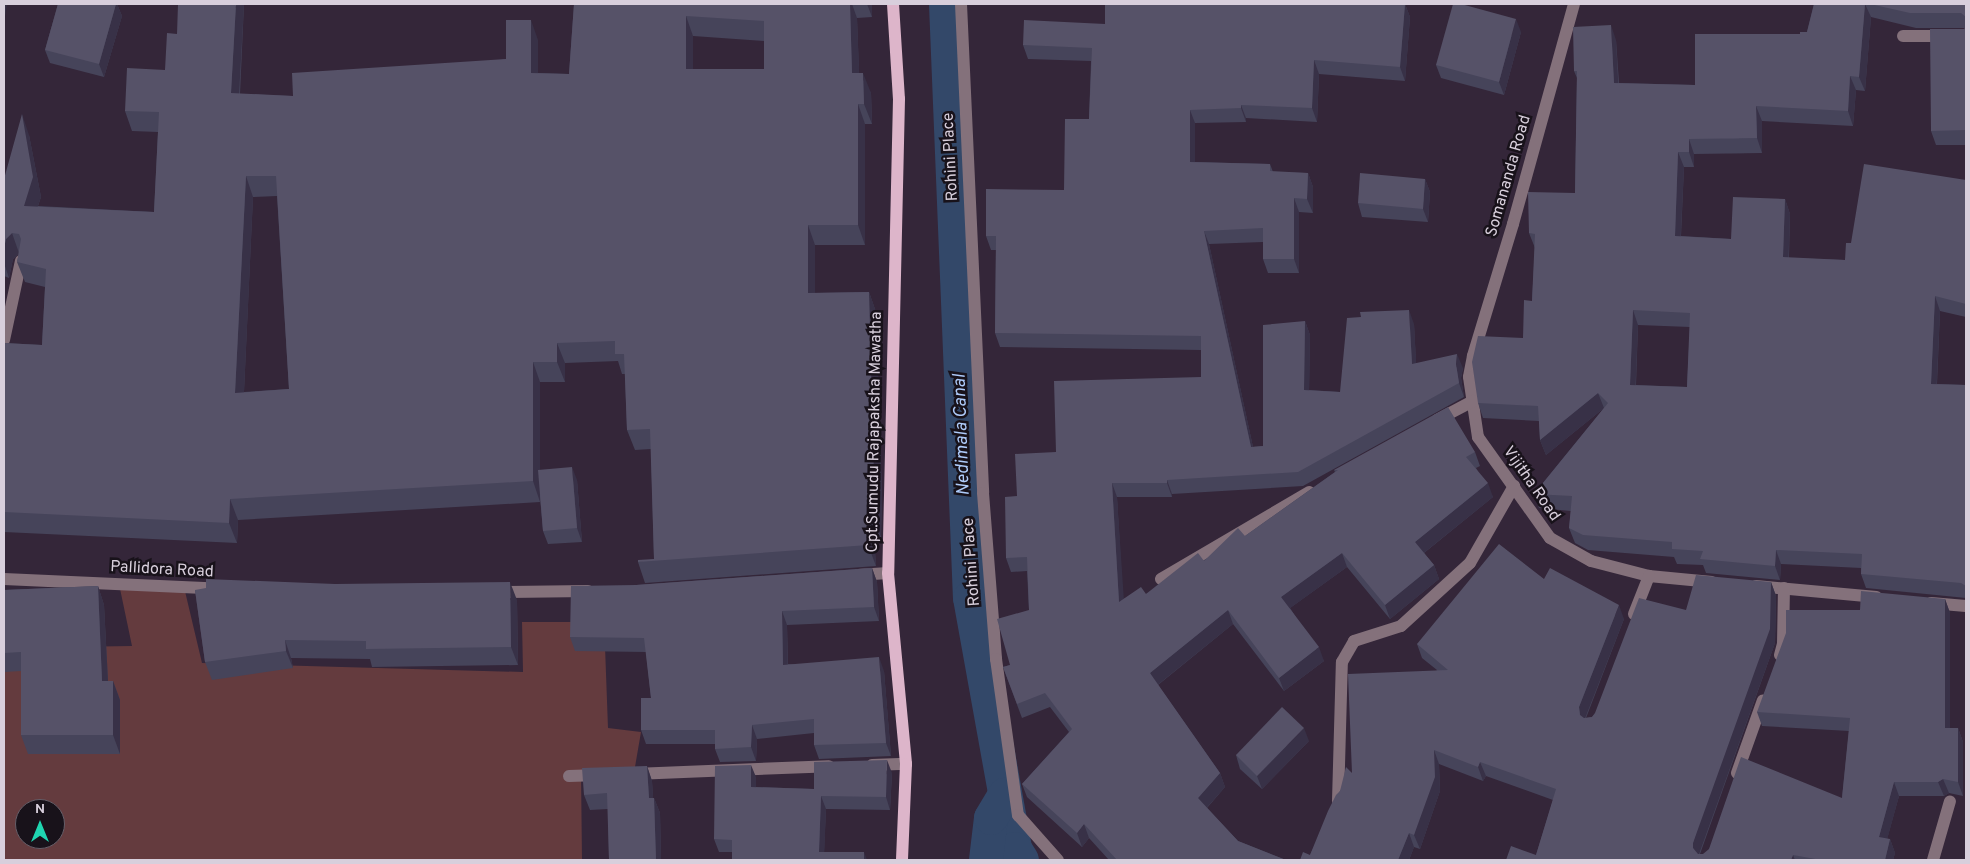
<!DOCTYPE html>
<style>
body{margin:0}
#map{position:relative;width:1970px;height:864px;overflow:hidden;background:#342639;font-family:Overpass,sans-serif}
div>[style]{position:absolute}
.green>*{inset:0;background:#643b3e}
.canal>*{height:34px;margin:-17px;padding:0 17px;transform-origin:17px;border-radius:17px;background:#334869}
.minor>*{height:12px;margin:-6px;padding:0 6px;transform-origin:6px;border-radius:6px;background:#84717b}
.major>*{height:12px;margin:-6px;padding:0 6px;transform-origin:6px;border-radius:6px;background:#ddb5ca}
.wall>*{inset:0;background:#46445a}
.shaded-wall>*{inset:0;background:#383147}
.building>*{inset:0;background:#565268}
span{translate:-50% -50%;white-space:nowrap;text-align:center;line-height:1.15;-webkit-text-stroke:5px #18121a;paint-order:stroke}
.street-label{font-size:16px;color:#d8cfdc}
.water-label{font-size:18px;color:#aecbfa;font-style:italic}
.frame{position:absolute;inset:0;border:5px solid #d8cfdc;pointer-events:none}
.north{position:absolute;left:15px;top:799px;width:50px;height:50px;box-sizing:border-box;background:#18121a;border:1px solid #655e68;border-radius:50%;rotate:0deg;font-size:14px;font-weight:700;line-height:20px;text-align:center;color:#d8cfdc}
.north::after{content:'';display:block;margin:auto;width:18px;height:22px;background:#1fd5b0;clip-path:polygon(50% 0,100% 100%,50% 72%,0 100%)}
</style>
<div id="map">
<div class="green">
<div style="clip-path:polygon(evenodd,119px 584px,184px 587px,202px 663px,523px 672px,522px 622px,575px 622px,605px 646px,608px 728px,641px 732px,635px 767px,581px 771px,582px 860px,4px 860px,4px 648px,132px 646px,119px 584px,25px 809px,55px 809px,55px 839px,25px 839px,25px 809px)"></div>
</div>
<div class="canal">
<div style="left:946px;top:4px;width:594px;rotate:87.69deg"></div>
<div style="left:970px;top:598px;width:255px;rotate:79.8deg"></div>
<div style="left:1015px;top:849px;width:13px;rotate:58deg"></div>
<div style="left:986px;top:860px;width:42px;rotate:-83.2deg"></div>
<div style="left:991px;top:818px;width:27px;rotate:-59deg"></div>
</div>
<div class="minor">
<div style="left:961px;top:4px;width:489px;rotate:87.4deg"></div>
<div style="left:983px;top:493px;width:167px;rotate:85.5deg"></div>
<div style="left:996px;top:659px;width:158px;rotate:82deg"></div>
<div style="left:1018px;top:815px;width:60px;rotate:48.4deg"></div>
<div style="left:1574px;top:4px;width:228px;rotate:105.5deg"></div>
<div style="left:1513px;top:224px;width:138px;rotate:106.9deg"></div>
<div style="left:1473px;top:356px;width:21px;rotate:101deg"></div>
<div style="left:1469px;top:377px;width:61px;rotate:81.5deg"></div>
<div style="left:1478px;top:437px;width:124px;rotate:54.5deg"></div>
<div style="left:1550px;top:538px;width:47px;rotate:29.3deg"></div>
<div style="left:1591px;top:561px;width:60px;rotate:14.5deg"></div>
<div style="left:1649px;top:576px;width:63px;rotate:5.4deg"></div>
<div style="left:1903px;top:36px;width:63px"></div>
<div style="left:4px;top:340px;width:81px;rotate:-77.9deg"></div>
<div style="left:1437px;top:420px;width:41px;rotate:-27.8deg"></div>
<div style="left:858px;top:575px;width:30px;rotate:-4deg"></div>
<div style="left:4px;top:579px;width:217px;rotate:2.6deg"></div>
<div style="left:1161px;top:579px;width:172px;rotate:-30.4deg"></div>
<div style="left:1756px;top:586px;width:121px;rotate:5.2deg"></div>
<div style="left:498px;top:592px;width:90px;rotate:-0.6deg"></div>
<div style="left:1931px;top:603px;width:35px;rotate:5deg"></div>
<div style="left:1634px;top:614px;width:41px;rotate:-68.5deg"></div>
<div style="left:1780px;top:655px;width:11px;rotate:-75deg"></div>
<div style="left:1783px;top:644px;width:56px;rotate:-89deg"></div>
<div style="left:872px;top:765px;width:34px;rotate:-2deg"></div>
<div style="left:1737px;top:773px;width:77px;rotate:-70.4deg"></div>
<div style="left:634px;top:774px;width:195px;rotate:-2.3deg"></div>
<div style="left:569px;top:776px;width:30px;rotate:-2deg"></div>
<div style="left:1338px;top:801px;width:139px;rotate:-88.4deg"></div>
<div style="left:1342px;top:662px;width:24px;rotate:-60deg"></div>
<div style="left:1354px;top:641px;width:49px;rotate:-17.7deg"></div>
<div style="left:1401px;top:626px;width:93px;rotate:-42.4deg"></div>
<div style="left:1470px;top:563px;width:89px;rotate:-60.3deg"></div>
<div style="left:1933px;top:860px;width:61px;rotate:-73.9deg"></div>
</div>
<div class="major">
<div style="left:893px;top:4px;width:95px;rotate:86.4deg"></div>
<div style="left:899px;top:99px;width:474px;rotate:91.3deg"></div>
<div style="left:888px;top:573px;width:192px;rotate:84.6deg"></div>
<div style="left:906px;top:764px;width:96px;rotate:92.4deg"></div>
</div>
<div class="wall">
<div style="clip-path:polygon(58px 4px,117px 4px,122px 16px,104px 77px,50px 63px,45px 50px)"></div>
<div style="clip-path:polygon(evenodd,244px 4px,240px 94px,293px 96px,506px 59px,538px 40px,538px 73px,569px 74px,574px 4px,872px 4px,872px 17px,857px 18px,859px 73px,871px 93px,872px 124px,865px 124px,865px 245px,815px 245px,815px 293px,869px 292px,876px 312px,882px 497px,881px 537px,874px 537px,876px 566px,645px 583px,638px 562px,654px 559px,651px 449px,635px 450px,627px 430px,625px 374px,622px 374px,618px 361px,565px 363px,565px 382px,540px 382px,540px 470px,577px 480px,582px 542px,548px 544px,543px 531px,540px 497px,540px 502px,238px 520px,237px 543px,4px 532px,4px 343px,42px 345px,45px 287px,25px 282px,17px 262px,19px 253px,13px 259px,9px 278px,4px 276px,4px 179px,29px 135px,41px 197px,38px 206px,154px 212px,158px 132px,132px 131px,125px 111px,165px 70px,177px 34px,244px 4px,693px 36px,764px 41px,764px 69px,693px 69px,693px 36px,244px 4px,277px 196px,289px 389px,244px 392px,253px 197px,277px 196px)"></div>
<div style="clip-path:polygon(1405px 4px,1410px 17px,1405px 81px,1319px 74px,1317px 122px,1246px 118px,1246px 122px,1195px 123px,1195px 162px,1270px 164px,1273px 172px,1308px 173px,1313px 187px,1313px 213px,1299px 212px,1299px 273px,1268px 273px,1263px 259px,1263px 242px,1209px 244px,1253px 447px,1263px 446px,1305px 321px,1310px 335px,1309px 390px,1340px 392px,1414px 324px,1416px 363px,1463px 368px,1461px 378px,1464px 397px,1303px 486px,1172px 494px,1172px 497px,1117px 497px,1123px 599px,1146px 594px,1245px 536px,1335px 472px,1334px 470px,1475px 452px,1480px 466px,1476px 468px,1493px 497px,1424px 553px,1434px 565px,1439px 579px,1390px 619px,1347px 567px,1290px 608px,1324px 661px,1284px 691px,1233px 624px,1158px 685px,1220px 773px,1225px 787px,1207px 808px,1238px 841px,1286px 860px,1109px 860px,1089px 838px,1082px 847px,1027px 797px,1022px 784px,1069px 732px,1050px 707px,1022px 718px,1003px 667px,1010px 665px,1029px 610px,1027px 571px,1011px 572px,1006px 558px,1017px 496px,1056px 452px,1201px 377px,1201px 350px,1000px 347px,995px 333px,996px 250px,991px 250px,986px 236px,1064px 190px,1089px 119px,1091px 61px,1028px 59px,1023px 45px,1105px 24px)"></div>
<div style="clip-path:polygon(evenodd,1814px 4px,1966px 4px,1966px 145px,1936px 145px,1931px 131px,1965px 28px,1916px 28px,1871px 17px,1865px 91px,1856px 90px,1853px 126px,1762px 121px,1762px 153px,1694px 154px,1694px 167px,1684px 167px,1681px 236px,1731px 239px,1785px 199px,1790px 214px,1789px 258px,1845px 260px,1851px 243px,1966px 180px,1966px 317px,1940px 311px,1937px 384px,1966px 385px,1966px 598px,1866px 588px,1861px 574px,1861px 568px,1781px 564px,1780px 580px,1706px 573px,1703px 565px,1677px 564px,1674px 557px,1588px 550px,1575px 543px,1569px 528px,1571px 511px,1539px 508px,1534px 494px,1604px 408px,1546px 455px,1540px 440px,1539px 421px,1483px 418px,1478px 403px,1523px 338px,1532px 301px,1535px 248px,1529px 233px,1575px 193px,1577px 78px,1574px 71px,1616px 40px,1619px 83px,1695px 85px,1800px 34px,1807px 32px,1814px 4px,1638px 325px,1690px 327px,1687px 387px,1636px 385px,1638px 325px)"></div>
<div style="clip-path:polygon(1521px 32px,1504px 95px,1441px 78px,1436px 65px)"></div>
<div style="clip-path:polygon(1425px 179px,1430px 192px,1428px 222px,1362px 217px,1358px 203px)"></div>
<div style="clip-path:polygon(872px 568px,877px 582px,879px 621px,787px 625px,788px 664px,884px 671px,891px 756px,819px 759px,814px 745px,814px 733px,757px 739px,756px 761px,720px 762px,715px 749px,715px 744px,646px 744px,641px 730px,651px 698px,646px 652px,575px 651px,570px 637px,636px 585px)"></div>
<div style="clip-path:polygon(1544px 579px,1624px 619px,1586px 718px,1592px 717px,1686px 610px,1771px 582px,1776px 596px,1775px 643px,1700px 854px,1703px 854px,1842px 798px,1849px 731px,1762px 726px,1757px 712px,1860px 610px,1945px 599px,1950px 613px,1950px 728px,1958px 728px,1963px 742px,1963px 796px,1949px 793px,1944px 796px,1899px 796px,1887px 839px,1890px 839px,1895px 853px,1893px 860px,1506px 860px,1536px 855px,1553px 800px,1486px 776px,1483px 781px,1439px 764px,1440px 791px,1420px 849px,1414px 847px,1409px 860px,1300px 860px,1310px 855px,1340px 791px,1352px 773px,1437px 670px,1422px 658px,1417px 644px)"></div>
<div style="clip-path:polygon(98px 586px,104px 605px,108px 681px,113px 681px,120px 700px,120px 754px,28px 754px,21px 735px,21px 671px,4px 672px,4px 590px)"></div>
<div style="clip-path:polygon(195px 590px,517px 600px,518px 665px,372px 667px,370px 659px,291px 658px,293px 668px,212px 680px,205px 662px)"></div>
<div style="clip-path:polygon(1309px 741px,1262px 789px,1240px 769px,1236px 755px)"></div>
<div style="clip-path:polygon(647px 766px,652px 781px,653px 798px,654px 798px,660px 813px,661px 860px,609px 860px,608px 809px,590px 810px,584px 795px)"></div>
<div style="clip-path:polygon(892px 773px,890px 810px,826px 809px,824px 852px,719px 852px,714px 839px,756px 777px,756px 787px,814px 789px)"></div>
</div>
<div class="shaded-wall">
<div style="clip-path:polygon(4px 4px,7px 4px,4px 23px)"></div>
<div style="clip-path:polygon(116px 4px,117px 4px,122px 16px,104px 77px,99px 64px)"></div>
<div style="clip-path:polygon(236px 4px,244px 4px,238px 113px,231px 93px)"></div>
<div style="clip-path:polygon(850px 4px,852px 4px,857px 18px,860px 94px,852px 73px)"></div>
<div style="clip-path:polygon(867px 4px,872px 4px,872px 17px)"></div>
<div style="clip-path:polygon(1405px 4px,1410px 17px,1405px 81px,1400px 67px)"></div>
<div style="clip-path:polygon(1865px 4px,1871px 17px,1865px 91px,1859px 77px)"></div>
<div style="clip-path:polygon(686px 16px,693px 36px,693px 90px,686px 69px)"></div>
<div style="clip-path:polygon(1516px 19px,1521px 32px,1504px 95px,1499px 82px)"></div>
<div style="clip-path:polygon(531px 20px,538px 40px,538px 93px,531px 73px)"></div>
<div style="clip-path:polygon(1611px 25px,1616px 40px,1619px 98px,1614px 83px)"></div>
<div style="clip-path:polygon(1314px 60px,1319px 74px,1317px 122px,1312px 108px)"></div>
<div style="clip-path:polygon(863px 73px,871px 93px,872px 124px,864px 104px)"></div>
<div style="clip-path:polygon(1850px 76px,1856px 90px,1853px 126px,1848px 111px)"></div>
<div style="clip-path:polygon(858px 104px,865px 124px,865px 245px,858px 225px)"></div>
<div style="clip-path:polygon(1241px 105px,1246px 118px,1246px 122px,1241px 108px)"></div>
<div style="clip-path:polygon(1756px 106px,1762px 121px,1762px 153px,1757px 138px)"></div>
<div style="clip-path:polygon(1190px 110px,1195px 123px,1195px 176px,1190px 162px)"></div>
<div style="clip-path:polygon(22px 114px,29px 135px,41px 197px,31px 226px,24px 206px)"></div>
<div style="clip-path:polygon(1689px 139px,1694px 154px,1694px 167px,1689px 152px)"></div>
<div style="clip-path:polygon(1678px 152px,1684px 167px,1680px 251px,1675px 236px)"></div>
<div style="clip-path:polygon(1308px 173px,1313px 187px,1313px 213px,1307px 199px)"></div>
<div style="clip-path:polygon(246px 176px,253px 197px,243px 413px,235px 393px)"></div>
<div style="clip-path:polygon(1425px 179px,1430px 192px,1428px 222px,1423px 209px)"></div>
<div style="clip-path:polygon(1294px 198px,1299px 212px,1299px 273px,1294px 259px)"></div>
<div style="clip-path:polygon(1785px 199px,1790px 214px,1788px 272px,1783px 257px)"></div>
<div style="clip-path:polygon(808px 225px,815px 245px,815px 314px,808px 293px)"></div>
<div style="clip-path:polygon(1204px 231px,1209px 244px,1256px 461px,1251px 447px)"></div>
<div style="clip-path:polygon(12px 233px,19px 253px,13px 259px,9px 278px,4px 263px,4px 248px,6px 239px)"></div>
<div style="clip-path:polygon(869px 292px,876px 312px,882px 497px,881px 537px,873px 517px)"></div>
<div style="clip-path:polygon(1935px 296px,1940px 311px,1936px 399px,1931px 384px)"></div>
<div style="clip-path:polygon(1409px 310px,1414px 324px,1417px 377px,1412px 364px)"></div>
<div style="clip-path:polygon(1633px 310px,1638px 325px,1635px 399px,1630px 385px)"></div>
<div style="clip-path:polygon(1305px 321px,1310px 335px,1309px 404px,1304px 390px)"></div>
<div style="clip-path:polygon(557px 343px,565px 363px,565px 382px,557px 362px)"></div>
<div style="clip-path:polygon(1457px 354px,1463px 368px,1461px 378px,1464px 397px,1459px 383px,1456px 364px)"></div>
<div style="clip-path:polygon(533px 362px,540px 382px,540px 502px,533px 481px)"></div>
<div style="clip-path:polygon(1598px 393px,1604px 408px,1546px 455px,1540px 440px)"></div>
<div style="clip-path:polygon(572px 467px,577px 480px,582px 542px,577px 528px)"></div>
<div style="clip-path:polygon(1167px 480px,1172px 494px,1172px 497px,1167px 483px)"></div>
<div style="clip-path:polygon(1112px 483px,1117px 497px,1125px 616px,1119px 602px)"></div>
<div style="clip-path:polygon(1488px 483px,1493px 497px,1420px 556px,1415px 542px)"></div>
<div style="clip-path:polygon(230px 499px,238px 520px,237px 543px,229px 523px)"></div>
<div style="clip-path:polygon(867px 517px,874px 537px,876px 566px,868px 545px)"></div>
<div style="clip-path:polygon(1776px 550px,1781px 564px,1780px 580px,1775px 566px)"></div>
<div style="clip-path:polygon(1342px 553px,1347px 567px,1286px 611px,1281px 597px)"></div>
<div style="clip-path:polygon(1434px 565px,1439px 579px,1390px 619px,1385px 605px)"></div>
<div style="clip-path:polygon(872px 568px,877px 582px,879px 621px,874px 607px)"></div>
<div style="clip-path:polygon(510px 582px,517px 600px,518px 665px,511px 647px)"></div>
<div style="clip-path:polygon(1771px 582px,1776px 596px,1775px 643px,1698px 857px,1693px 848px,1693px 843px)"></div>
<div style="clip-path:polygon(98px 586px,104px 605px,109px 700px,102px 681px)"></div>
<div style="clip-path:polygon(1945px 599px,1950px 613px,1950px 742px,1945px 728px)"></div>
<div style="clip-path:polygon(1619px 605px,1624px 619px,1584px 721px,1580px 715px,1579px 707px)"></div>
<div style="clip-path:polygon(1228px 610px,1233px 624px,1155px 687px,1150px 673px)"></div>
<div style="clip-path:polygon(782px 611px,787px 625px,788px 678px,783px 665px)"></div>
<div style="clip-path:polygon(285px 640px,291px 658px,293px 668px,286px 651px)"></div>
<div style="clip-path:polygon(1319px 647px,1324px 661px,1284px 691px,1279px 678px)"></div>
<div style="clip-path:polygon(879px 657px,884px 671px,891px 756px,886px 743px)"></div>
<div style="clip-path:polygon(113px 681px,120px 700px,120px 754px,113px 735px)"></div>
<div style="clip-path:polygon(752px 725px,757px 739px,756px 761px,751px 747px)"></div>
<div style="clip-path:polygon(1304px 728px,1309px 741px,1262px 789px,1257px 776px)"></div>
<div style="clip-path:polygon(1958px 728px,1963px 742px,1963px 796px,1958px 782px)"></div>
<div style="clip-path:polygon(1434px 750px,1439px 764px,1440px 791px,1420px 849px,1414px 835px)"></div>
<div style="clip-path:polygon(887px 760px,892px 773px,890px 810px,886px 797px)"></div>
<div style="clip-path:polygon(1480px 762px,1486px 776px,1483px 781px,1478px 767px)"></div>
<div style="clip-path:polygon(751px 765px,756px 777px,756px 800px,751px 787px)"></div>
<div style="clip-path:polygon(647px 766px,652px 781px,654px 814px,649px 798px)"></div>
<div style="clip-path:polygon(1220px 773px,1225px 787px,1203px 812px,1198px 798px)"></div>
<div style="clip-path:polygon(1943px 779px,1949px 793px,1944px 796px,1938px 782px)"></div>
<div style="clip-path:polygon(1894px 782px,1899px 796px,1884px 851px,1879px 837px)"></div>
<div style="clip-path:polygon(821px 796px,826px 809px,824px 860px,819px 852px)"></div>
<div style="clip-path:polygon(654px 798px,660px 813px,661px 860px,656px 860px)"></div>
<div style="clip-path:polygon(1084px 824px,1089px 838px,1082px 847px,1077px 833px)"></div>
<div style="clip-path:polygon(1409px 833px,1414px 847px,1409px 860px,1398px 860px)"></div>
<div style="clip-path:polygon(1890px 839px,1895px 853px,1893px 860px,1885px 860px)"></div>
<div style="clip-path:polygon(864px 852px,867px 860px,864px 860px)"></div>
<div style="clip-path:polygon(1793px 855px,1795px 860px,1791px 860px)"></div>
</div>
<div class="building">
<div style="clip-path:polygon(58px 4px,116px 4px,99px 64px,45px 50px)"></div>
<div style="clip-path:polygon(evenodd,178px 4px,236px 4px,231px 93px,293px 96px,292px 73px,506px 59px,506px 20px,531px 20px,531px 73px,569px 74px,574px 4px,850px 4px,852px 73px,863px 73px,864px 104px,858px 104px,858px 225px,808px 225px,808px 293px,869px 292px,874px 476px,873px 517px,867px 517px,868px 545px,638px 562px,638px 560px,654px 559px,650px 429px,627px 430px,624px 354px,615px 354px,615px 341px,557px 343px,557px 362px,533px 362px,533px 481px,230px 499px,229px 523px,4px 512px,4px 343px,42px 345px,46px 269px,17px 262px,21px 239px,19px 234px,12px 233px,6px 239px,4px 248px,4px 179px,22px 114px,33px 177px,24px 206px,154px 212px,159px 112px,125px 111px,127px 68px,165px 70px,167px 33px,177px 34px,178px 4px,686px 16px,764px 21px,764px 69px,686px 69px,686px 16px,178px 4px,246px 176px,276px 176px,289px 389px,235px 393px,246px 176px)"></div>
<div style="clip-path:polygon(1105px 4px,1405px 4px,1400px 67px,1314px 60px,1312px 108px,1241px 105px,1241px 108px,1190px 110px,1190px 162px,1270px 164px,1270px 171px,1308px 173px,1307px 199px,1294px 198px,1294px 259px,1263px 259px,1263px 228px,1204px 231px,1251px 447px,1263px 446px,1263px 325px,1305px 321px,1304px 390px,1340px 392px,1347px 318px,1361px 317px,1360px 312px,1409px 310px,1412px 364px,1457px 354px,1456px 364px,1459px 383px,1298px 472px,1167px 480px,1167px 483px,1112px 483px,1119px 602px,1141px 587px,1146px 594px,1198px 553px,1204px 561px,1238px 528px,1245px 536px,1338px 470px,1334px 470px,1448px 407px,1475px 452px,1466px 457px,1488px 483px,1415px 542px,1434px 565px,1385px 605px,1342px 553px,1281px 597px,1319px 647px,1279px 678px,1228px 610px,1150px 673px,1220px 773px,1198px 798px,1238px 841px,1286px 860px,1117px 860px,1084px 824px,1077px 833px,1022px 784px,1072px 729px,1045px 693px,1017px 704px,1003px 667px,1010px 665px,997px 619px,1029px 610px,1027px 557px,1006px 558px,1005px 497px,1017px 496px,1015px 454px,1056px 452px,1054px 381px,1201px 377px,1201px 336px,995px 333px,996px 236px,986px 236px,986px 189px,1064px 190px,1065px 119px,1089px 119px,1092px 48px,1023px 45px,1024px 20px,1105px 24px)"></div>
<div style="clip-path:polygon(1453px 4px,1461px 4px,1516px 19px,1499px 82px,1436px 65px)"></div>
<div style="clip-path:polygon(evenodd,1814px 4px,1865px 4px,1859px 77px,1850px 76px,1848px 111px,1756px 106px,1757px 138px,1689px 139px,1689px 152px,1678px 152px,1675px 236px,1731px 239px,1733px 197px,1785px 199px,1783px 257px,1845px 260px,1846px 243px,1851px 243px,1864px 164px,1966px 180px,1966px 304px,1935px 296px,1931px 384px,1966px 385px,1966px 586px,1961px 583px,1861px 574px,1862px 554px,1776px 550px,1775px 566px,1700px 559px,1703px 551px,1672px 549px,1672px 542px,1583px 535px,1569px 528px,1572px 496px,1534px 494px,1608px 403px,1598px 393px,1540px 440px,1538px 406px,1478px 403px,1472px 362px,1478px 336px,1523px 338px,1524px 300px,1532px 301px,1535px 234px,1529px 233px,1528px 192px,1575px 193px,1577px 71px,1574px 71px,1573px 27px,1611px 25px,1614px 83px,1695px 85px,1695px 34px,1800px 34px,1800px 32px,1807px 32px,1814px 4px,1633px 310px,1690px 313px,1687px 387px,1630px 385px,1633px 310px)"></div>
<div style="clip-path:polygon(1870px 4px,1966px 4px,1966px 17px,1961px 13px,1910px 13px)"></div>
<div style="clip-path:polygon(1966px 27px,1966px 130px,1931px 131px,1930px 29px,1964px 29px)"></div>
<div style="clip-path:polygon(1360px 173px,1425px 179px,1423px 209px,1358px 203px)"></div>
<div style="clip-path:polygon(572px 467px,577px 528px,543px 531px,538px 470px)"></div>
<div style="clip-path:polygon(1499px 544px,1544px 579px,1550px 568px,1619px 605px,1579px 707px,1580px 715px,1584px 718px,1592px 717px,1595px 713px,1639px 598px,1686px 610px,1696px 575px,1771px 582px,1770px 629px,1693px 843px,1693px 848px,1698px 854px,1703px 854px,1709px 849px,1741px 757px,1842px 798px,1850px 718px,1757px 712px,1786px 633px,1786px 610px,1860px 610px,1861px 591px,1945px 599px,1945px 728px,1958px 728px,1958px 782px,1943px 779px,1938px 782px,1894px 782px,1879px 837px,1890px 839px,1885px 860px,1821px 860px,1793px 855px,1791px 860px,1506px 860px,1511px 846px,1536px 855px,1556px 789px,1480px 762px,1478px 767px,1434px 750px,1435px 777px,1414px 835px,1409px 833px,1398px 860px,1300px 860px,1303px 852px,1310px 855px,1328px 811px,1336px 795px,1340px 791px,1346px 767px,1352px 773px,1348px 674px,1448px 670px,1417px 644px)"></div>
<div style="clip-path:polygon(872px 568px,874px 607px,782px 611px,783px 665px,879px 657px,886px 743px,814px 745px,814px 719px,752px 725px,751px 747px,715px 749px,715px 730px,641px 730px,641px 698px,651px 698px,644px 638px,570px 637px,571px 586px,636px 585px)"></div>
<div style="clip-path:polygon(206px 579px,335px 584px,510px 582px,511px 647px,366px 649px,366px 641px,285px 640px,286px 651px,205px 662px,195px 590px,206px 588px)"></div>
<div style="clip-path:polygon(98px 586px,102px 681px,113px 681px,113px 735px,21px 735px,21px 652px,4px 653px,4px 590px)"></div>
<div style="clip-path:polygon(1282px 707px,1304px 728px,1257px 776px,1236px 755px)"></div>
<div style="clip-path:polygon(887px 760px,886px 797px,821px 796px,819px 852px,864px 852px,864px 860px,732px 860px,732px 840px,714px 839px,715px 766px,751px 765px,751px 787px,814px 789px,814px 762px)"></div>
<div style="clip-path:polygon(647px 766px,649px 798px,654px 798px,656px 860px,609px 860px,607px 793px,584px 795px,582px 768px)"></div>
</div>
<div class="street-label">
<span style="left:951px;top:157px;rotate:-93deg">Rohini Place</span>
<span style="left:1509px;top:176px;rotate:-74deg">Somananda Road</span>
<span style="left:875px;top:432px;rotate:-89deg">Cpt.Sumudu Rajapaksha Mawatha</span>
<span style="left:1531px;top:484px;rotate:55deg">Vijitha Road</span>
<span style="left:972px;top:562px;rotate:-94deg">Rohini Place</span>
<span style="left:162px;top:570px;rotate:3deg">Pallidora Road</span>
</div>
<div class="water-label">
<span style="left:963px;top:435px;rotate:-92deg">Nedimala Canal</span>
</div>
<div class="frame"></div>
<div class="north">N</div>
</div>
